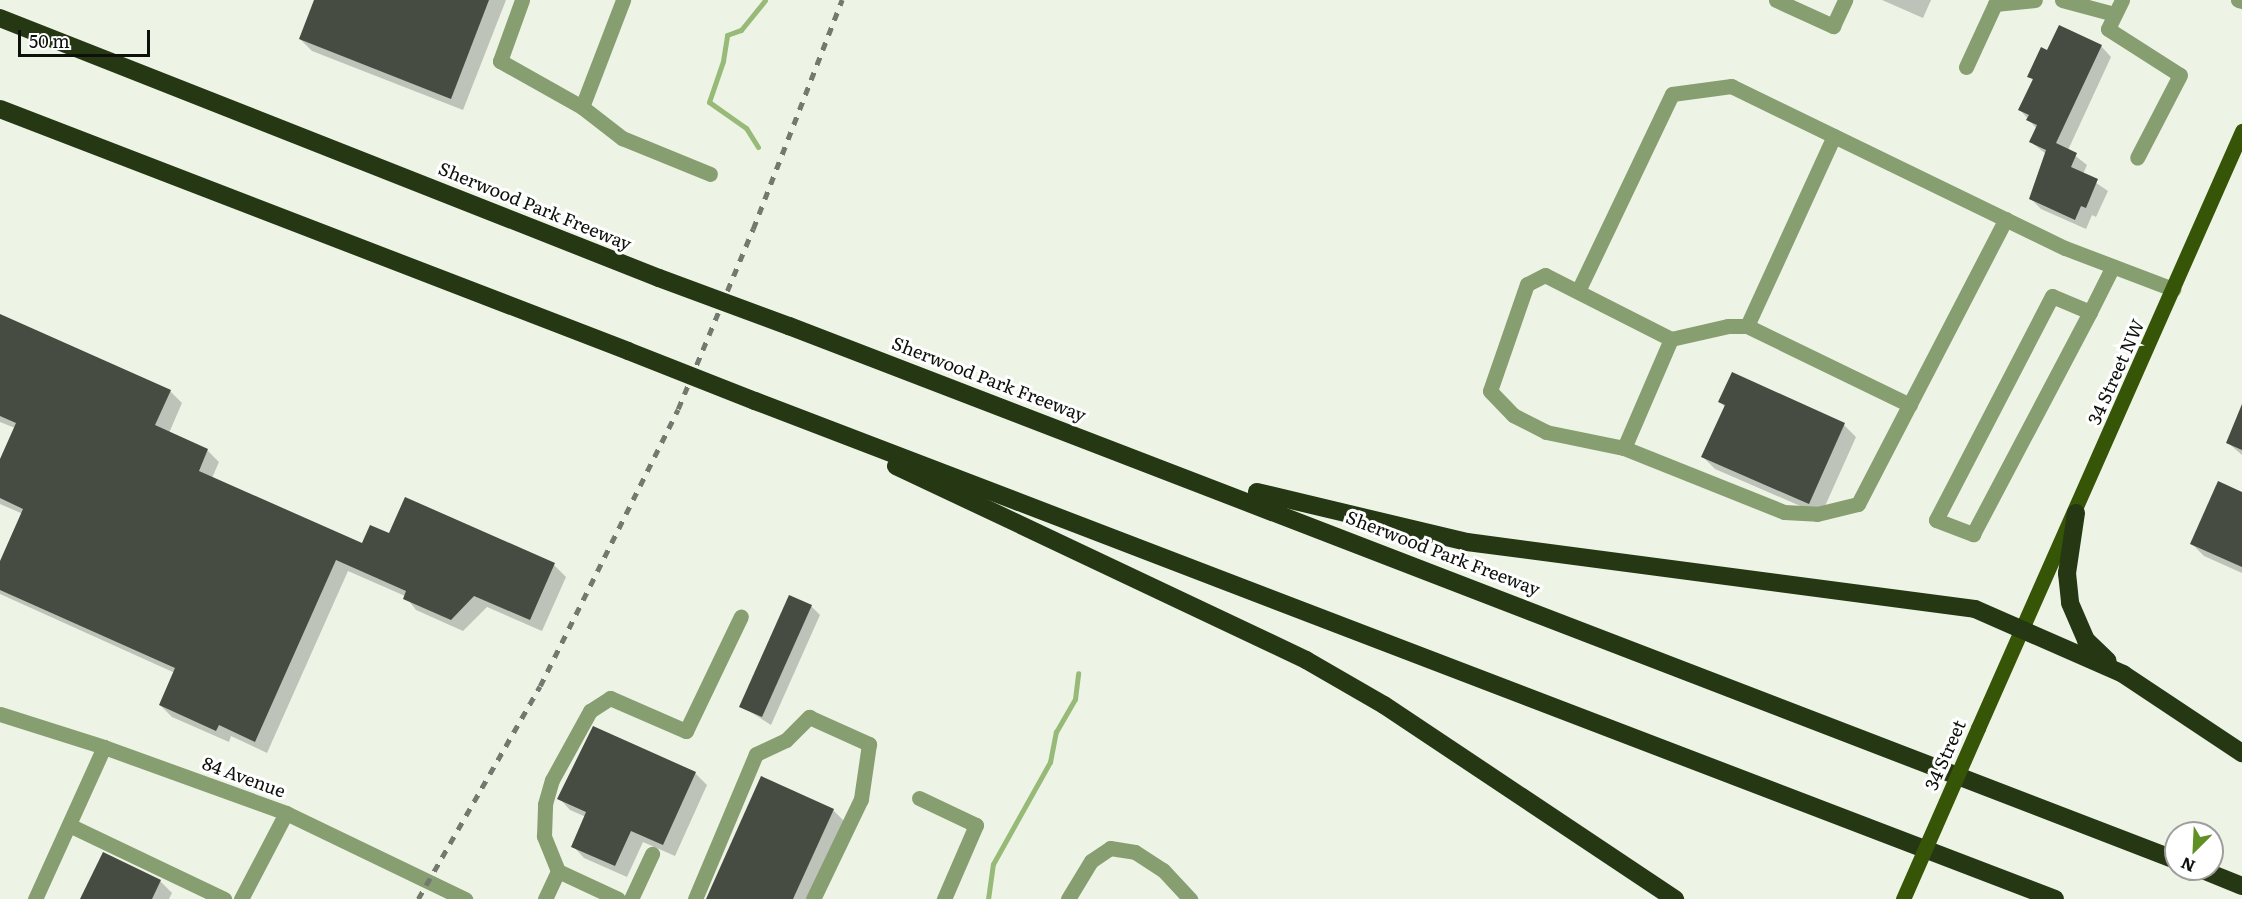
<!DOCTYPE html>
<style>
body{margin:0}
#map{position:relative;width:2242px;height:899px;overflow:hidden;background:#edf4e6;font-family:Literata,serif}
div>[style]{position:absolute}
.shadow>*{inset:0;background:#0003}
.stream>*{height:5px;margin:-2.5px;padding:0 2.5px;transform-origin:2.5px;border-radius:2.5px;background:#98ba78}
.building>*{inset:0;background:#464c41}
.minor>*{height:15px;margin:-7.5px;padding:0 7.5px;transform-origin:7.5px;border-radius:7.5px;background:#869e70}
.major>*{height:15px;margin:-7.5px;padding:0 7.5px;transform-origin:7.5px;border-radius:7.5px;background:#365507}
.highway>*{height:18px;margin:-9px;padding:0 9px;transform-origin:9px;border-radius:9px;background:#263813}
.rail>*{height:4.5px;margin-top:-2.25px;transform-origin:0;background:repeating-linear-gradient(90deg,#747970 0 8px,transparent 0 16px)}
.major-bridge>*{height:15px;margin:-7.5px;padding:0 7.5px;transform-origin:7.5px;border-radius:7.5px;background:#365507}
.highway-bridge>*{height:18px;margin:-9px;padding:0 9px;transform-origin:9px;border-radius:9px;background:#263813}
span{translate:-50% -50%;white-space:nowrap;text-align:center;line-height:1.15;-webkit-text-stroke:6px #fff;paint-order:stroke}
.street-label{font-size:18px;color:#0d100b}
.north{position:absolute;left:2164px;top:821px;width:60px;height:60px;box-sizing:border-box;background:#fff;border:2px solid #9e9f9d;border-radius:50%;rotate:204deg;font-size:16px;font-weight:700;line-height:24px;text-align:center;color:#0d100b}
.north::after{content:'';display:block;margin:auto;width:21px;height:27px;background:#608f24;clip-path:polygon(50% 0,100% 100%,50% 72%,0 100%)}
.scale{position:absolute;left:18px;top:30px;width:132px;height:27px;box-sizing:border-box;border:3px solid #0d100b;border-top:0;padding-left:8px;font-size:18px;line-height:21px;white-space:nowrap;color:#0d100b;-webkit-text-stroke:4px #fff;paint-order:stroke}
</style>
<div id="map">
<div class="shadow">
<div style="clip-path:polygon(316px 0,506px 0,463px 110px,312px 51px,300px 39px)"></div>
<div style="clip-path:polygon(1882px 0,1931px 0,1923px 18px)"></div>
<div style="clip-path:polygon(2101px 46px,2111px 57px,2068px 150px,2087px 165px,2083px 174px,2108px 191px,2096px 217px,2092px 215px,2086px 229px,2041px 209px,2031px 199px,2046px 154px,2031px 142px,2037px 129px,2020px 110px,2034px 81px,2029px 76px,2048px 52px)"></div>
<div style="clip-path:polygon(0 316px,170px 391px,182px 403px,169px 433px,207px 450px,219px 462px,212px 478px,363px 545px,390px 535px,554px 565px,566px 577px,542px 631px,487px 607px,463px 631px,416px 610px,405px 596px,348px 571px,267px 753px,231px 736px,229px 742px,172px 717px,160px 705px,175px 673px,0 594px,0 565px,23px 514px,0 504px,0 463px,15px 428px,0 422px)"></div>
<div style="clip-path:polygon(1732px 374px,1844px 425px,1856px 437px,1821px 515px,1715px 469px,1703px 457px,1725px 407px,1720px 402px)"></div>
<div style="clip-path:polygon(2242px 408px,2242px 455px,2227px 442px)"></div>
<div style="clip-path:polygon(2242px 494px,2242px 573px,2204px 556px,2192px 544px)"></div>
<div style="clip-path:polygon(811px 606px,820px 615px,771px 725px,741px 706px)"></div>
<div style="clip-path:polygon(695px 773px,707px 785px,675px 856px,643px 842px,627px 877px,584px 858px,573px 846px,586px 817px,570px 810px,559px 798px)"></div>
<div style="clip-path:polygon(833px 810px,845px 822px,810px 899px,712px 899px)"></div>
<div style="clip-path:polygon(160px 881px,172px 893px,169px 899px,81px 899px)"></div>
</div>
<div class="stream">
<div style="left:758px;top:147px;width:22px;rotate:-122deg"></div>
<div style="left:746px;top:128px;width:45px;rotate:-144.9deg"></div>
<div style="left:709px;top:102px;width:43px;rotate:-71.1deg"></div>
<div style="left:723px;top:61px;width:26px;rotate:-81deg"></div>
<div style="left:727px;top:35px;width:15px;rotate:-20deg"></div>
<div style="left:741px;top:30px;width:38px;rotate:-51deg"></div>
<div style="left:988px;top:899px;width:35px;rotate:-82deg"></div>
<div style="left:993px;top:864px;width:117px;rotate:-60.8deg"></div>
<div style="left:1050px;top:762px;width:31px;rotate:-79deg"></div>
<div style="left:1056px;top:732px;width:38px;rotate:-60deg"></div>
<div style="left:1075px;top:699px;width:26px;rotate:-83deg"></div>
</div>
<div class="building">
<div style="clip-path:polygon(314px 0,489px 0,451px 99px,299px 39px)"></div>
<div style="clip-path:polygon(2059px 25px,2102px 45px,2056px 143px,2077px 153px,2071px 167px,2098px 179px,2086px 208px,2081px 206px,2075px 220px,2029px 199px,2046px 150px,2029px 142px,2037px 125px,2026px 120px,2029px 115px,2018px 110px,2033px 79px,2027px 77px,2041px 47px,2047px 50px)"></div>
<div style="clip-path:polygon(0 314px,171px 390px,155px 425px,208px 449px,199px 471px,362px 543px,370px 525px,389px 533px,405px 497px,555px 563px,530px 620px,474px 596px,451px 620px,403px 599px,406px 591px,336px 560px,255px 742px,219px 725px,216px 731px,159px 705px,175px 668px,0 590px,0 561px,23px 509px,0 498px,0 459px,16px 423px,0 416px)"></div>
<div style="clip-path:polygon(1732px 372px,1845px 423px,1809px 504px,1701px 457px,1725px 405px,1718px 402px)"></div>
<div style="clip-path:polygon(2242px 404px,2242px 450px,2226px 443px)"></div>
<div style="clip-path:polygon(2218px 481px,2242px 492px,2242px 567px,2190px 544px)"></div>
<div style="clip-path:polygon(789px 595px,812px 605px,762px 717px,739px 707px)"></div>
<div style="clip-path:polygon(593px 726px,696px 772px,663px 845px,631px 831px,615px 866px,571px 847px,586px 812px,557px 799px)"></div>
<div style="clip-path:polygon(761px 776px,834px 809px,793px 899px,706px 899px)"></div>
<div style="clip-path:polygon(103px 852px,161px 880px,152px 899px,80px 899px)"></div>
</div>
<div class="minor">
<div style="left:522px;top:0;width:65px;rotate:109.8deg"></div>
<div style="left:500px;top:61px;width:94px;rotate:29.3deg"></div>
<div style="left:582px;top:107px;width:51px;rotate:37.8deg"></div>
<div style="left:622px;top:138px;width:95px;rotate:22.2deg"></div>
<div style="left:1776px;top:0;width:63px;rotate:24.5deg"></div>
<div style="left:1833px;top:26px;width:29px;rotate:-65deg"></div>
<div style="left:2062px;top:0;width:54px;rotate:15.1deg"></div>
<div style="left:2122px;top:0;width:32px;rotate:116deg"></div>
<div style="left:2108px;top:29px;width:85px;rotate:32.6deg"></div>
<div style="left:2180px;top:75px;width:93px;rotate:117.4deg"></div>
<div style="left:2238px;top:0;width:4px;rotate:14deg"></div>
<div style="left:1966px;top:67px;width:69px;rotate:-65.3deg"></div>
<div style="left:1995px;top:4px;width:40px;rotate:-5.7deg"></div>
<div style="left:582px;top:107px;width:115px;rotate:-69deg"></div>
<div style="left:1579px;top:289px;width:216px;rotate:-64.5deg"></div>
<div style="left:1672px;top:94px;width:60px;rotate:-7.7deg"></div>
<div style="left:1731px;top:86px;width:371px;rotate:25.9deg"></div>
<div style="left:2065px;top:248px;width:116px;rotate:20.8deg"></div>
<div style="left:2090px;top:312px;width:41px;rotate:-157.2deg"></div>
<div style="left:2052px;top:296px;width:252px;rotate:117.4deg"></div>
<div style="left:1936px;top:520px;width:40px;rotate:21deg"></div>
<div style="left:1973px;top:534px;width:251px;rotate:-62.2deg"></div>
<div style="left:2090px;top:312px;width:51px;rotate:-63.4deg"></div>
<div style="left:1747px;top:326px;width:209px;rotate:-65.4deg"></div>
<div style="left:1671px;top:339px;width:141px;rotate:-153.1deg"></div>
<div style="left:1545px;top:275px;width:20px;rotate:153deg"></div>
<div style="left:1527px;top:284px;width:113px;rotate:109.1deg"></div>
<div style="left:1490px;top:391px;width:33px;rotate:46deg"></div>
<div style="left:1513px;top:415px;width:37px;rotate:27deg"></div>
<div style="left:1546px;top:432px;width:80px;rotate:11.6deg"></div>
<div style="left:1624px;top:448px;width:172px;rotate:21.8deg"></div>
<div style="left:1784px;top:512px;width:33px;rotate:3deg"></div>
<div style="left:1817px;top:514px;width:42px;rotate:-13.7deg"></div>
<div style="left:1858px;top:504px;width:321px;rotate:-62.6deg"></div>
<div style="left:1624px;top:448px;width:119px;rotate:-66.7deg"></div>
<div style="left:1671px;top:339px;width:58px;rotate:-12.8deg"></div>
<div style="left:1728px;top:326px;width:19px"></div>
<div style="left:1747px;top:326px;width:181px;rotate:25.9deg"></div>
<div style="left:0;top:714px;width:109px;rotate:17.6deg"></div>
<div style="left:104px;top:747px;width:194px;rotate:19.9deg"></div>
<div style="left:286px;top:813px;width:199px;rotate:25.7deg"></div>
<div style="left:919px;top:798px;width:63px;rotate:25.3deg"></div>
<div style="left:976px;top:825px;width:81px;rotate:113.4deg"></div>
<div style="left:69px;top:825px;width:172px;rotate:25.5deg"></div>
<div style="left:558px;top:871px;width:38px;rotate:-112deg"></div>
<div style="left:544px;top:836px;width:32px;rotate:-88deg"></div>
<div style="left:545px;top:804px;width:25px;rotate:-74deg"></div>
<div style="left:552px;top:780px;width:79px;rotate:-61.2deg"></div>
<div style="left:590px;top:711px;width:24px;rotate:-33deg"></div>
<div style="left:610px;top:698px;width:83px;rotate:23.5deg"></div>
<div style="left:686px;top:731px;width:127px;rotate:-64.4deg"></div>
<div style="left:35px;top:899px;width:167px;rotate:-65.6deg"></div>
<div style="left:241px;top:899px;width:97px;rotate:-62.4deg"></div>
<div style="left:545px;top:899px;width:31px;rotate:-65deg"></div>
<div style="left:558px;top:871px;width:66px;rotate:25deg"></div>
<div style="left:631px;top:899px;width:50px;rotate:-65deg"></div>
<div style="left:695px;top:899px;width:157px;rotate:-67.2deg"></div>
<div style="left:756px;top:754px;width:33px;rotate:-25deg"></div>
<div style="left:786px;top:740px;width:33px;rotate:-45deg"></div>
<div style="left:809px;top:717px;width:66px;rotate:24.2deg"></div>
<div style="left:869px;top:744px;width:56px;rotate:98.3deg"></div>
<div style="left:861px;top:799px;width:111px;rotate:115.6deg"></div>
<div style="left:1068px;top:899px;width:44px;rotate:-58.8deg"></div>
<div style="left:1091px;top:861px;width:23px;rotate:-34deg"></div>
<div style="left:1110px;top:848px;width:25px;rotate:9deg"></div>
<div style="left:1135px;top:852px;width:33px;rotate:33deg"></div>
<div style="left:1163px;top:870px;width:40px;rotate:47deg"></div>
</div>
<div class="major">
<div style="left:1978px;top:728px;width:653px;rotate:-66.14deg"></div>
</div>
<div class="highway">
<div style="left:0;top:18px;width:708px;rotate:21.53deg"></div>
<div style="left:0;top:109px;width:673px;rotate:21.07deg"></div>
<div style="left:789px;top:326px;width:1486px;rotate:21.06deg"></div>
<div style="left:755px;top:401px;width:1392px;rotate:20.96deg"></div>
<div style="left:896px;top:466px;width:454px;rotate:25.3deg"></div>
<div style="left:1306px;top:660px;width:90px;rotate:30deg"></div>
<div style="left:1384px;top:705px;width:350px;rotate:33.7deg"></div>
<div style="left:1257px;top:492px;width:216px;rotate:13.4deg"></div>
<div style="left:1467px;top:542px;width:512px;rotate:7.51deg"></div>
<div style="left:1975px;top:609px;width:162px;rotate:23.7deg"></div>
<div style="left:2123px;top:674px;width:143px;rotate:33.6deg"></div>
<div style="left:2076px;top:513px;width:61px;rotate:98.5deg"></div>
<div style="left:2067px;top:573px;width:30px;rotate:84deg"></div>
<div style="left:2070px;top:603px;width:40px;rotate:66.6deg"></div>
<div style="left:2086px;top:640px;width:30px;rotate:44deg"></div>
<div style="left:2200px;top:869px;width:45px;rotate:22deg"></div>
</div>
<div class="rail">
<div style="left:418px;top:899px;width:245px;rotate:-60.2deg"></div>
<div style="left:540px;top:686px;width:309px;rotate:-63.5deg"></div>
<div style="left:678px;top:409px;width:195px;rotate:-67.4deg"></div>
<div style="left:753px;top:229px;width:246px;rotate:-68.8deg"></div>
</div>
<div class="major-bridge">
<div style="left:1903px;top:899px;width:187px;rotate:-66.3deg"></div>
</div>
<div class="highway-bridge">
<div style="left:659px;top:278px;width:139px;rotate:20.3deg"></div>
<div style="left:628px;top:351px;width:136px;rotate:21.5deg"></div>
</div>
<div class="street-label">
<span style="left:535px;top:206px;rotate:22deg">Sherwood Park Freeway</span>
<span style="left:2116px;top:372px;rotate:-66deg">34 Street NW</span>
<span style="left:989px;top:379px;rotate:21deg">Sherwood Park Freeway</span>
<span style="left:1443px;top:553px;rotate:21deg">Sherwood Park Freeway</span>
<span style="left:1945px;top:755px;rotate:-66deg">34 Street</span>
<span style="left:244px;top:777px;rotate:20deg">84 Avenue</span>
</div>
<div class="north">N</div>
<div class="scale">50 m</div>
</div>
